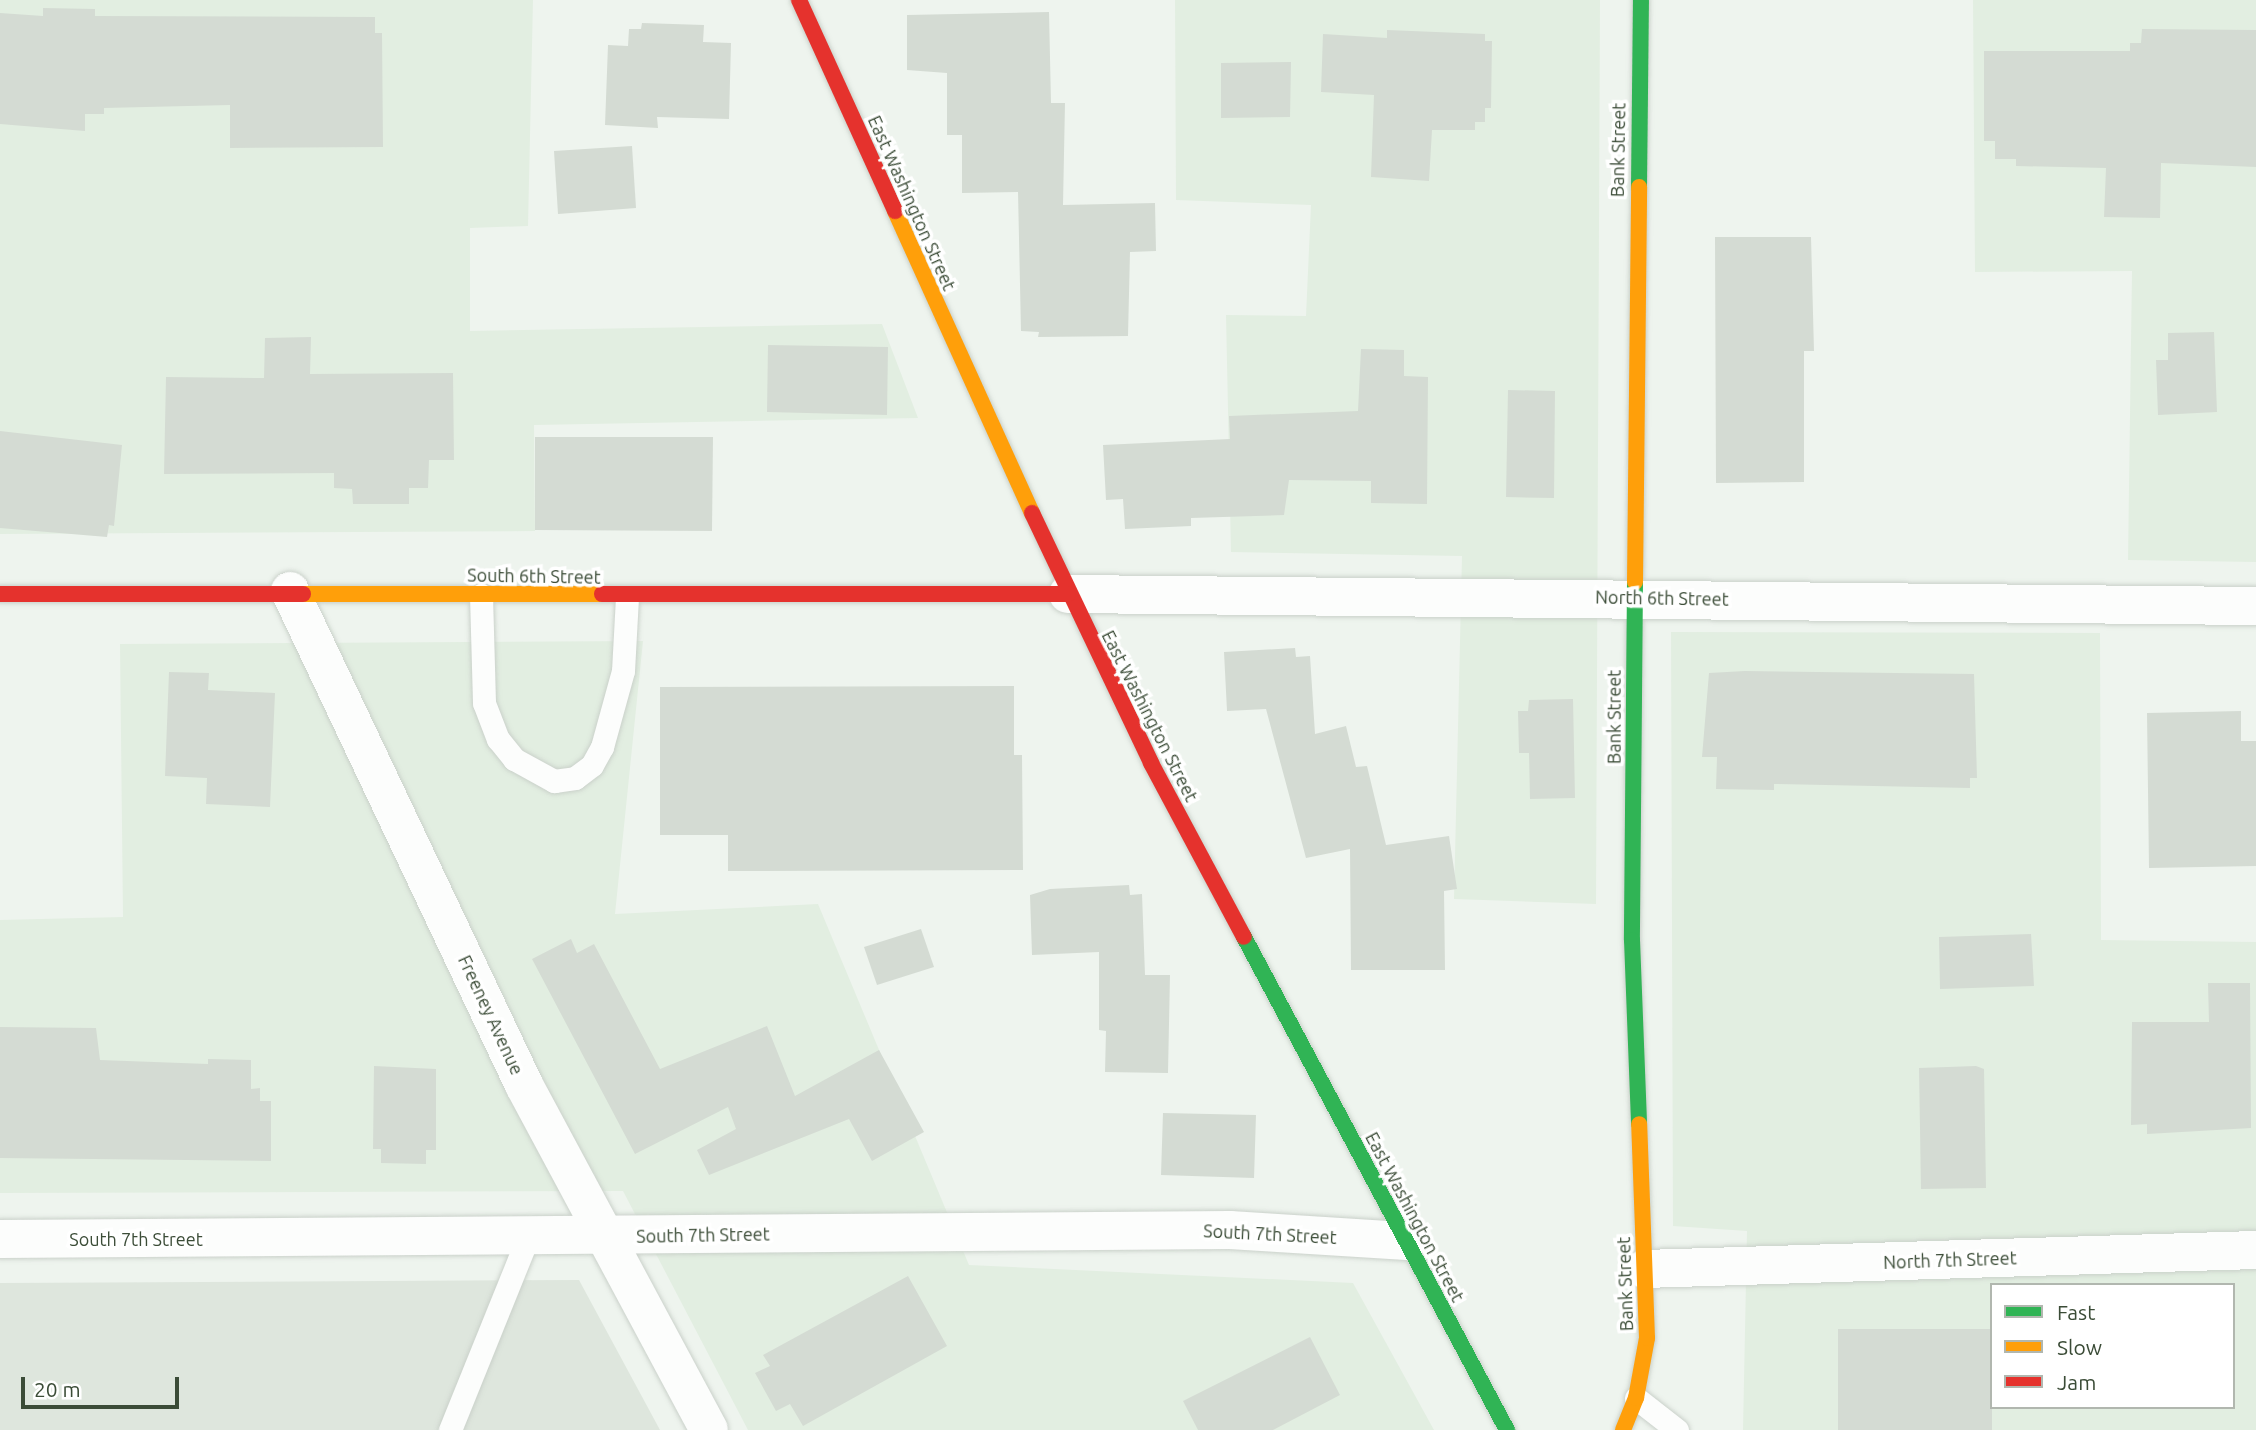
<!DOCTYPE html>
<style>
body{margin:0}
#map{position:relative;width:2256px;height:1430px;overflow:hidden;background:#eef4ee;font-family:Ubuntu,sans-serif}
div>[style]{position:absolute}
.residential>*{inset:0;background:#e2eee1}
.industrial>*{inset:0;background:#dee6dd}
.building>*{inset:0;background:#d4dbd3}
.roads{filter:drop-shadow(0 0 2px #cad1ca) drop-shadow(0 0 2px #cad1ca)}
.lane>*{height:23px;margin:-11.5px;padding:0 11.5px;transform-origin:11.5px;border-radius:11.5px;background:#fcfdfc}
.street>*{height:38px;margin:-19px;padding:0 19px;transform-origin:19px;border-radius:19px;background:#fcfdfc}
.fast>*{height:16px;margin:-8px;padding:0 8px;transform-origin:8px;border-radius:8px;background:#30b455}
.slow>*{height:16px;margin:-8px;padding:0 8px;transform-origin:8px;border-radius:8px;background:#ff9f0a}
.jam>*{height:16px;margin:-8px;padding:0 8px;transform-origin:8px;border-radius:8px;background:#e5322d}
span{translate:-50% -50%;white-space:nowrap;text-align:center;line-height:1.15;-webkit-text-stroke:7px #fff;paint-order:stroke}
.street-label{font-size:18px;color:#3b4c37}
.legend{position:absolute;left:1990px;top:1283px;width:245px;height:126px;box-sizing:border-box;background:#fff;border:2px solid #b1b7af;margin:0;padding:9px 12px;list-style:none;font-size:21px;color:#3b4c37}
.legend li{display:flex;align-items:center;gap:14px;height:35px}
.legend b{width:35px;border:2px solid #b1b7af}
.scale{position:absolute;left:21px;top:1377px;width:158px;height:32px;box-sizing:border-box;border:4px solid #3b4c37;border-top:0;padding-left:9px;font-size:21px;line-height:24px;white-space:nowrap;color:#3b4c37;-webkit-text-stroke:5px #fff;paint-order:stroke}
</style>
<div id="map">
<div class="residential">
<div style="clip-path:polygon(0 0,533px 0,528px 226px,470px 228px,470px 331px,882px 324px,918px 418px,534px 425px,535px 531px,0 534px)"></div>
<div style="clip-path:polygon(1175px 0,1600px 0,1596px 904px,1454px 899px,1462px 556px,1231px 552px,1226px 315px,1306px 316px,1311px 205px,1176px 200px)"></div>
<div style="clip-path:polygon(1973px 0,2256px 0,2256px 562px,2128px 560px,2132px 271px,1975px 272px)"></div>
<div style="clip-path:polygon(evenodd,1671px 632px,2100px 633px,2101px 940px,2256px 942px,2256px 1430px,1743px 1430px,1747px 1231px,1673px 1226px,1671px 632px,1992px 1285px,2233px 1285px,2233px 1407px,1992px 1407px,1992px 1285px)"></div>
<div style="clip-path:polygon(643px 641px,615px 914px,818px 904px,969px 1265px,1353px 1283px,1434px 1430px,748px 1430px,623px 1191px,0 1193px,0 920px,123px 917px,120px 644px)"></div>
</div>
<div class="industrial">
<div style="clip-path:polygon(579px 1280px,660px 1430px,0 1430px,0 1283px)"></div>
</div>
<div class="building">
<div style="clip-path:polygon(43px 8px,95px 9px,95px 16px,375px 17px,375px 33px,382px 33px,383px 147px,230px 148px,230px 105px,104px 108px,104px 114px,85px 114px,85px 131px,0 124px,0 13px,43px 16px)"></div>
<div style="clip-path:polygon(1049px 12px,1051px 103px,1065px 103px,1063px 205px,1155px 203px,1156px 251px,1130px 252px,1128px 336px,1038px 337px,1039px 332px,1021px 331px,1018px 192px,962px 193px,962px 135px,947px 135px,947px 73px,907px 70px,907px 15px)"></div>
<div style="clip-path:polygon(642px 23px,704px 25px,703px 42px,731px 43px,729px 119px,657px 117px,658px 128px,605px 125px,608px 45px,628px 46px,629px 29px,641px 29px)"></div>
<div style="clip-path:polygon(2142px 29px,2256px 30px,2256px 167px,2161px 163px,2160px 218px,2104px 217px,2106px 168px,2016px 166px,2016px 159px,1995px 159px,1995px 141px,1984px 141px,1984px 51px,2130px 51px,2130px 43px,2141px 43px)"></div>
<div style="clip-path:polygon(1387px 30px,1485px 34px,1485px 41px,1492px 41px,1491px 108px,1485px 108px,1485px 122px,1475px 122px,1475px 130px,1432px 130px,1429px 181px,1371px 177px,1374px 95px,1321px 92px,1323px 34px,1387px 38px)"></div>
<div style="clip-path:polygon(1291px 62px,1290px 117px,1221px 118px,1221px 63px)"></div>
<div style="clip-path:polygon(632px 146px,636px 208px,558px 214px,554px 151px)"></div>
<div style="clip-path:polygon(1715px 237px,1811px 237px,1814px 351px,1804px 351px,1804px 482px,1716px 483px)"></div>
<div style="clip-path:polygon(2214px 332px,2217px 412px,2158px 415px,2156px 360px,2168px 360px,2168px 333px)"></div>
<div style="clip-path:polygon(311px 337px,310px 374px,453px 373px,454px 460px,429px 460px,428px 488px,409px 488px,409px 504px,353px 504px,352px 489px,334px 488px,334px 473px,164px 474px,166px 377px,264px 378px,265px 338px)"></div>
<div style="clip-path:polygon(768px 345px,888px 347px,887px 415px,767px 412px)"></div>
<div style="clip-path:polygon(1361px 349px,1404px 350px,1404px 376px,1428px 377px,1427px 504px,1371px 503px,1371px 481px,1289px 480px,1284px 515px,1191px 518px,1191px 526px,1125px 529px,1123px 499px,1106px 500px,1103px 445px,1230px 439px,1229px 416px,1358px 411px)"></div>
<div style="clip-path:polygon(1508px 390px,1555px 391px,1554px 498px,1506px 497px)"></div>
<div style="clip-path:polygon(0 431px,122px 445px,114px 526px,109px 525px,107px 537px,0 528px)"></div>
<div style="clip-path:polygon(535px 437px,713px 437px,712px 531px,535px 530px)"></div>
<div style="clip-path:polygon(1295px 648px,1296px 657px,1310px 656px,1315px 734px,1346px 726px,1356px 767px,1367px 766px,1386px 845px,1449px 836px,1457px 889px,1444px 891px,1445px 970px,1351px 970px,1350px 849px,1306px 858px,1266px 709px,1227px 711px,1224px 652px)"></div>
<div style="clip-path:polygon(1745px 671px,1974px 674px,1977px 778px,1970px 778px,1970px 788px,1774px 784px,1774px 790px,1716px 789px,1717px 757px,1702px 757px,1709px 673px)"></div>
<div style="clip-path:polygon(169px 672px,209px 673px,208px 690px,275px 693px,270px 807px,206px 804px,207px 778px,165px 776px)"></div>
<div style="clip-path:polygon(1014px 686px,1014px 755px,1022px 755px,1023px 870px,728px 871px,728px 835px,660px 835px,660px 687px)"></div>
<div style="clip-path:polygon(1573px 699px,1575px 798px,1530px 799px,1529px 753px,1519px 753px,1518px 711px,1528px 711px,1529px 700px)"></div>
<div style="clip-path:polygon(2241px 711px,2241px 741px,2256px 741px,2256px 866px,2149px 868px,2147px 713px)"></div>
<div style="clip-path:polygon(1129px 885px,1130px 895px,1142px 894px,1145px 975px,1170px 975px,1168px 1073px,1105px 1072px,1106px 1031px,1099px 1030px,1099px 952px,1032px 955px,1030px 895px,1050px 889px)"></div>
<div style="clip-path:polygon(921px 929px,934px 967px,877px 985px,864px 947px)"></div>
<div style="clip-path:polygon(2031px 934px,2034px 986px,1940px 989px,1939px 937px)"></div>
<div style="clip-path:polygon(571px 939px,577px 953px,594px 944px,660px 1069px,767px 1026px,795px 1096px,879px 1050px,924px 1132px,872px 1161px,849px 1119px,709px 1175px,697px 1150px,736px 1129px,728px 1107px,635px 1154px,532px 959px)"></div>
<div style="clip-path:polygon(2208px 983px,2250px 983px,2251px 1128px,2147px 1134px,2147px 1124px,2131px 1125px,2132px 1022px,2209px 1022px)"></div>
<div style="clip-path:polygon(0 1027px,96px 1028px,100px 1060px,208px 1064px,208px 1059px,251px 1060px,251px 1089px,260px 1088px,260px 1101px,271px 1101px,271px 1161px,0 1158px)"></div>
<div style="clip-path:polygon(374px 1066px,436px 1069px,436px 1150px,426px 1150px,426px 1164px,381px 1163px,381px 1149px,373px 1149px)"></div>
<div style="clip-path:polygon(1976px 1066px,1984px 1069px,1986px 1188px,1921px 1189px,1919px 1068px)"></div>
<div style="clip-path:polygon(1163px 1113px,1256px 1115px,1254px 1178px,1161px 1175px)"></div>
<div style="clip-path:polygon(908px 1276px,947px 1346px,803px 1426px,790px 1404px,776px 1411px,755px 1373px,770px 1366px,763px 1355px)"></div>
<div style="clip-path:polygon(1838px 1329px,1992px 1329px,1992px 1430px,1838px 1430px)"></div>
<div style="clip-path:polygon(1310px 1337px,1340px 1395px,1273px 1430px,1198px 1430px,1183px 1401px)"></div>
</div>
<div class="roads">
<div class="lane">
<div style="left:481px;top:595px;width:108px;rotate:88.4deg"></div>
<div style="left:484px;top:703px;width:39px;rotate:69deg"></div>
<div style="left:498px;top:739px;width:26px;rotate:51deg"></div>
<div style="left:514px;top:759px;width:46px;rotate:28.8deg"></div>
<div style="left:554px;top:781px;width:21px;rotate:-8deg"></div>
<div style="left:575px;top:778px;width:21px;rotate:-37deg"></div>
<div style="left:592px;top:765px;width:21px;rotate:-61deg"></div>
<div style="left:602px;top:747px;width:79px;rotate:-74.6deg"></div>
<div style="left:623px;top:671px;width:74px;rotate:-86.9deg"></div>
<div style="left:1636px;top:1398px;width:52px;rotate:38deg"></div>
<div style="left:450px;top:1430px;width:208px;rotate:-68deg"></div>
</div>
<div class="street">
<div style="left:290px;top:591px;width:547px;rotate:64.65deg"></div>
<div style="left:524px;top:1085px;width:391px;rotate:61.8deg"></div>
<div style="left:1068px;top:594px;width:1188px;rotate:0.58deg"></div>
<div style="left:0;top:1239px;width:1230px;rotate:-0.42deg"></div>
<div style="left:1230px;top:1230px;width:177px;rotate:3.6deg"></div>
<div style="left:1644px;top:1269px;width:612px;rotate:-1.78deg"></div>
</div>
<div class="fast">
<div style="left:1639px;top:187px;width:187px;rotate:-89.4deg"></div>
<div style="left:1635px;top:582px;width:358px;rotate:90.5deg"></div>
<div style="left:1632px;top:940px;width:184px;rotate:87.8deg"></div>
<div style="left:1244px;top:937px;width:559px;rotate:61.92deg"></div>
</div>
<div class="slow">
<div style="left:895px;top:211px;width:332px;rotate:65.6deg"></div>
<div style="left:1635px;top:582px;width:395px;rotate:-89.4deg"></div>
<div style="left:303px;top:594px;width:299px"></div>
<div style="left:1623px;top:1430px;width:35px;rotate:-68deg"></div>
<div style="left:1636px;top:1398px;width:61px;rotate:-79.6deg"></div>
<div style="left:1647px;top:1338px;width:214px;rotate:-92.1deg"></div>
</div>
<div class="jam">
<div style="left:799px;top:0;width:232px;rotate:65.5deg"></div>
<div style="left:1032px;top:513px;width:277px;rotate:64.5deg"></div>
<div style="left:1151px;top:763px;width:197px;rotate:61.9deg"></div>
<div style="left:0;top:594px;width:303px"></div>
<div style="left:602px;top:594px;width:466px"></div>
</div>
</div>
<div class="street-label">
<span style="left:1618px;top:150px;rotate:-89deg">Bank Street</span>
<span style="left:912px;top:203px;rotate:66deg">East Washington Street</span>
<span style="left:534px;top:576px;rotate:1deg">South 6th Street</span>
<span style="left:1662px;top:598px;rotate:1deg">North 6th Street</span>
<span style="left:1150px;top:716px;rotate:63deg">East Washington Street</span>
<span style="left:1614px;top:717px;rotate:-90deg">Bank Street</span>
<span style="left:491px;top:1015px;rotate:65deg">Freeney Avenue</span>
<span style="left:1415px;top:1217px;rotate:62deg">East Washington Street</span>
<span style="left:1270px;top:1234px;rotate:3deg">South 7th Street</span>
<span style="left:703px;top:1235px;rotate:-1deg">South 7th Street</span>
<span style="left:136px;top:1239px">South 7th Street</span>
<span style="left:1950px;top:1260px;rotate:-2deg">North 7th Street</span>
<span style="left:1625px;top:1284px;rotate:-92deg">Bank Street</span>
</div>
<ul class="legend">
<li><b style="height:9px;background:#30b455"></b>Fast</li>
<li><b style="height:9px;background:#ff9f0a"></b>Slow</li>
<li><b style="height:9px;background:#e5322d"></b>Jam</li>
</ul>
<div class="scale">20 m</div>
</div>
